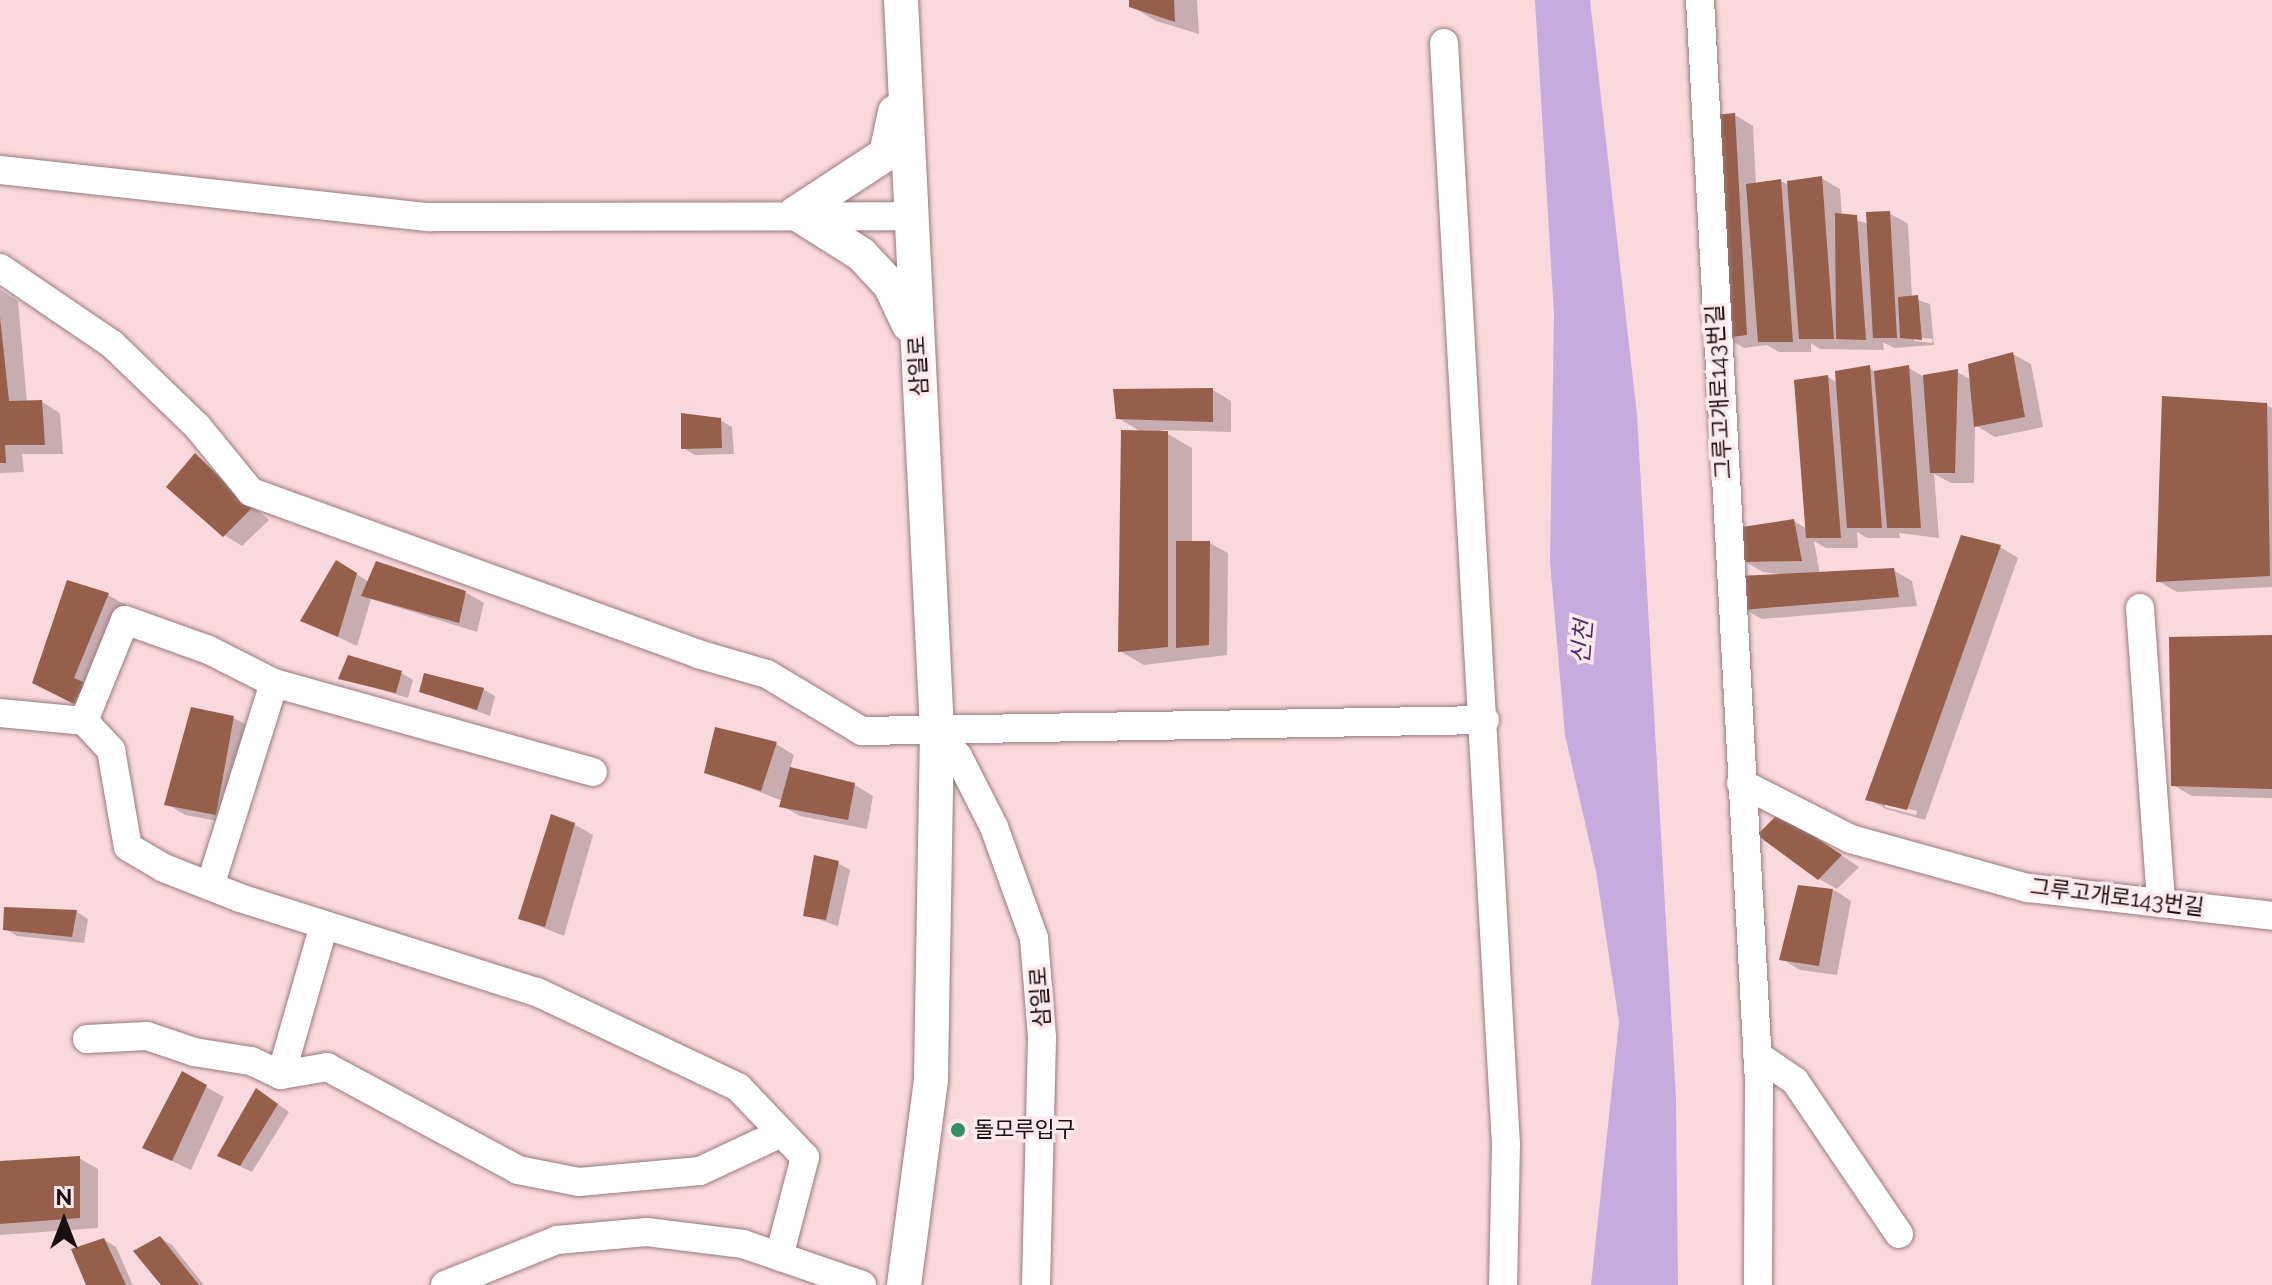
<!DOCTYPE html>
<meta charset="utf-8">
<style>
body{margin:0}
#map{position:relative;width:2272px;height:1285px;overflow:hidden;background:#fad9dd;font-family:Raleway,"Noto Sans KR",sans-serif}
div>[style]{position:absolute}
.water>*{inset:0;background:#c8abde}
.shadow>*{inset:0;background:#0003}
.building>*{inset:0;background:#955f4b}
.roads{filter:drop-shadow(0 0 2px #977a7d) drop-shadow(0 0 2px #977a7d)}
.minor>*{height:28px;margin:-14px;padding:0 14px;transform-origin:14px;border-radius:14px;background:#fff}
.major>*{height:34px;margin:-17px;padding:0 17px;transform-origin:17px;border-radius:17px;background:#fff}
.dots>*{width:22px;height:22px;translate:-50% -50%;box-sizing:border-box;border:4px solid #feeaec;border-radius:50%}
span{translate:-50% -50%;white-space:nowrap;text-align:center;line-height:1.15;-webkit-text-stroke:7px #feeaec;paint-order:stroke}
.street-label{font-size:22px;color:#180d0f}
.poi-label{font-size:22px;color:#180d0f}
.left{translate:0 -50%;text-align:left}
.water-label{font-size:24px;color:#502b68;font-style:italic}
.north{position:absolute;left:24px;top:1181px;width:80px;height:80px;-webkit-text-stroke:6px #feeaec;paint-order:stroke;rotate:0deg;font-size:22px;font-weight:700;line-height:32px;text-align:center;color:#180d0f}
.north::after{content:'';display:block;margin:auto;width:28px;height:36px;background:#180d0f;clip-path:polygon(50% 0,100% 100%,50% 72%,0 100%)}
</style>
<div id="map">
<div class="water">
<div style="clip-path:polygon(1535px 0,1590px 0,1637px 415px,1676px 1098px,1678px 1285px,1591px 1285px,1619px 1022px,1596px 871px,1565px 735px,1550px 562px,1554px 314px)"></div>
</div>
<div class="shadow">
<div style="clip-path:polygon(1131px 0,1197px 0,1199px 34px,1156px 21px,1131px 6px)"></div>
<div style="clip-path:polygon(evenodd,1735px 115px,1753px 126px,1756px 185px,1781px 181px,1790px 186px,1821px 178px,1840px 189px,1842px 216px,1869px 224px,1889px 213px,1908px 224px,1912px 298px,1930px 304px,1934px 345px,1894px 348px,1883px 342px,1884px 350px,1820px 349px,1811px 343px,1811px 352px,1779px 352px,1767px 345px,1744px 348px,1726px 337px,1735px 115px,1914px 337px,1933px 339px,1932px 343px,1914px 341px,1914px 337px)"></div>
<div style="clip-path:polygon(0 290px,18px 301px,27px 403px,42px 402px,60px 413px,63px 454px,22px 454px,24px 472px,0 473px)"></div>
<div style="clip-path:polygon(2013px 354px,2031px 364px,2043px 427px,1995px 437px,1975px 425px,1974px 483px,1951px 483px,1934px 474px,1939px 538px,1899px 533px,1900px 538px,1867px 538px,1857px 532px,1858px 548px,1826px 548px,1814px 541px,1820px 574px,1893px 570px,1912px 581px,1917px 606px,1762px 619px,1744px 609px,1786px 575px,1763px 572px,1744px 561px,1794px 521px,1807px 529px,1828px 377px,1838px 383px,1869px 368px,1877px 372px,1909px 368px,1924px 377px,1957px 372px,1972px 380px)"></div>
<div style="clip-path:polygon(1213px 390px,1231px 401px,1231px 432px,1161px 430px,1192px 448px,1192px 543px,1210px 543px,1228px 553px,1227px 655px,1144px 665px,1120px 651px,1143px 433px,1118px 418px)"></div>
<div style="clip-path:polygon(2267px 405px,2272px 408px,2272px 587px,2177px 592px,2158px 581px)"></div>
<div style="clip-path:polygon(720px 420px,732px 427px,734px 454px,695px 455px,683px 448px)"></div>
<div style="clip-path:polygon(195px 456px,269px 520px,242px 546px,224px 535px)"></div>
<div style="clip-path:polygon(evenodd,2000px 547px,2018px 558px,1925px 820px,1886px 809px,1868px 799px,2000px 547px,1885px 803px,1917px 811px,1916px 815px,1885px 807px,1885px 803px)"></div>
<div style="clip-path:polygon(355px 573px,369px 582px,465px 592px,484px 603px,477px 632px,371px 599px,357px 646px,302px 620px)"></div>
<div style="clip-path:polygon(108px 595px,126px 605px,92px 689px,93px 713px,53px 692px)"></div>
<div style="clip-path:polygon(2272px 637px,2272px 798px,2192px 796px,2173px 785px)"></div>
<div style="clip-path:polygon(401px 673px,413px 680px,408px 698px,341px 678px)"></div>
<div style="clip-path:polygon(483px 689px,495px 696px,490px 716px,422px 691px)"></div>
<div style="clip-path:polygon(234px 718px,252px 728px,234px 824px,185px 815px,167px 804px)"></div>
<div style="clip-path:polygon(776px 744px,794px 755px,790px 769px,855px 785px,873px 796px,867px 829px,800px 816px,782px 806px,783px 801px,707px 772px)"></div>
<div style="clip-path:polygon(574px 824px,593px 835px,564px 936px,521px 919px)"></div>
<div style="clip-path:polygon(1798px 826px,1859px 867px,1837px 889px,1819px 879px)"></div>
<div style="clip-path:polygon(838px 863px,850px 870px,838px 926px,805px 915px)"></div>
<div style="clip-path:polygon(1800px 887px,1836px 891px,1851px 901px,1837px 975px,1800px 970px,1782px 959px)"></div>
<div style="clip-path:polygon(77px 912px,88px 919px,84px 943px,17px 936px,5px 929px)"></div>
<div style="clip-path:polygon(183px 1074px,224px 1097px,191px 1170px,145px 1148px)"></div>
<div style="clip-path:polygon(269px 1098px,289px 1112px,252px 1172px,231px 1162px)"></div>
<div style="clip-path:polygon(79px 1158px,98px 1169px,98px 1228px,0 1235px,0 1163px)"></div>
<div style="clip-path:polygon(160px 1238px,172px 1245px,204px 1285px,164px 1285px)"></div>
<div style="clip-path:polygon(104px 1240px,116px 1247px,133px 1285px,89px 1285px)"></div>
</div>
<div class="building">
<div style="clip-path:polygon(1129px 0,1174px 0,1175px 22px,1129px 7px)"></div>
<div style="clip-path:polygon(1735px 113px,1747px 335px,1724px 338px,1714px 115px)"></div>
<div style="clip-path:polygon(1822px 176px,1834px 339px,1799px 339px,1787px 181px)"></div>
<div style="clip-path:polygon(1781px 179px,1793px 342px,1758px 342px,1746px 184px)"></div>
<div style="clip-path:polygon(1890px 211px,1897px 338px,1873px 338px,1866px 212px)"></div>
<div style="clip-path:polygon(1835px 213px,1857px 215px,1866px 340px,1836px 339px)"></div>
<div style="clip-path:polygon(1918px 295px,1922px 340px,1900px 338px,1898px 297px)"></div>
<div style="clip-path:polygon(0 317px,9px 401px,42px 400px,45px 445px,5px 445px,6px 463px,0 463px)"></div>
<div style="clip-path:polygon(2013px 352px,2025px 417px,1974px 427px,1968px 364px)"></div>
<div style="clip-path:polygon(1870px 365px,1882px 528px,1847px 528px,1835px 371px)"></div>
<div style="clip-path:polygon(1909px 365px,1921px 528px,1887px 528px,1874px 371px)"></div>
<div style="clip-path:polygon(1958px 369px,1955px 473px,1930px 473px,1923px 375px)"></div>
<div style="clip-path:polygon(1828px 375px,1841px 538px,1806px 538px,1794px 380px)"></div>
<div style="clip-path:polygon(1213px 388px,1213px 422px,1116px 419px,1113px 389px)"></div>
<div style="clip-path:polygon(2162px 396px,2267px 403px,2270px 576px,2156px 582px)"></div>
<div style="clip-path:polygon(681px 413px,721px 418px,722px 448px,681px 449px)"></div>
<div style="clip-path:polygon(1121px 430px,1168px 431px,1168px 647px,1118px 652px)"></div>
<div style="clip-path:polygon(195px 453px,252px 508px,223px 537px,166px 487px)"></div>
<div style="clip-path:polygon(1794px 519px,1802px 561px,1742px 562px,1742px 527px)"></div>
<div style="clip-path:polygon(1961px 535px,2001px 545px,1907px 810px,1865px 800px)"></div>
<div style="clip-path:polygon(1176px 541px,1210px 541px,1209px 645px,1176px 648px)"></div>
<div style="clip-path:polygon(336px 560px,357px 573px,338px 637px,300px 621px)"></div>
<div style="clip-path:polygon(376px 561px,466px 591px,459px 623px,361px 596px)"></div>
<div style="clip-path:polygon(1894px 568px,1899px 597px,1742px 610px,1739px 576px)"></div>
<div style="clip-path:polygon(67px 580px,109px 593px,74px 678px,85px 683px,74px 704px,32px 683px)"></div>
<div style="clip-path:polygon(2272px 635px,2272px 789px,2171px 786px,2169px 637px)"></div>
<div style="clip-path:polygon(348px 655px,402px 671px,396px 693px,338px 679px)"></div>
<div style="clip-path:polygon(424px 673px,484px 688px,477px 710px,419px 692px)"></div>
<div style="clip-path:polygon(191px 707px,234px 716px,216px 815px,164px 805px)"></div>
<div style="clip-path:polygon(715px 727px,777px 742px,761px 791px,704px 773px)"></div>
<div style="clip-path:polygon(790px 767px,855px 783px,848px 820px,779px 807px)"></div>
<div style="clip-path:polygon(1779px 813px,1842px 855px,1818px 880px,1757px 835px)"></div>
<div style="clip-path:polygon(551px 814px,575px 823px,545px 927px,518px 919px)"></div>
<div style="clip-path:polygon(814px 855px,839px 861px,826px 920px,803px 916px)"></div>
<div style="clip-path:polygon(1798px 885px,1833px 889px,1819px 966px,1779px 960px)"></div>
<div style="clip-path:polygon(4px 907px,77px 910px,72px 937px,3px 930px)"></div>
<div style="clip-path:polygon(182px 1071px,207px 1085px,172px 1161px,142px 1148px)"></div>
<div style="clip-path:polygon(256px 1088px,278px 1104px,240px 1166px,217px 1156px)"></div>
<div style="clip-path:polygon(80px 1156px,80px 1218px,0 1224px,0 1161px)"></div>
<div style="clip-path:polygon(160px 1236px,199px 1285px,161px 1285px,133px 1251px)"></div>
<div style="clip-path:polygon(104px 1238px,126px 1285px,86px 1285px,71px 1249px)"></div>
</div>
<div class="roads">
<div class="minor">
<div style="left:1700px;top:0;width:1084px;rotate:86.88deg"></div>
<div style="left:1759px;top:1082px;width:203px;rotate:90.3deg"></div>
<div style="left:1444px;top:43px;width:1103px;rotate:86.78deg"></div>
<div style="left:1506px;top:1144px;width:141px;rotate:91.2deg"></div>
<div style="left:0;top:170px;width:432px;rotate:6.3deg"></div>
<div style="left:429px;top:217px;width:480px;rotate:-0.1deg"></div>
<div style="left:0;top:268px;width:135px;rotate:34.2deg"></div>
<div style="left:112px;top:344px;width:118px;rotate:44deg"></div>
<div style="left:197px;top:426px;width:85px;rotate:50.7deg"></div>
<div style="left:251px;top:492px;width:475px;rotate:19.9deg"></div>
<div style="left:698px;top:654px;width:72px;rotate:16.2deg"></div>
<div style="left:767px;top:674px;width:111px;rotate:31deg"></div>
<div style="left:862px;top:731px;width:623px;rotate:-1.01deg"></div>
<div style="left:2140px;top:608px;width:296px;rotate:85.9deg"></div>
<div style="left:0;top:713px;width:84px;rotate:5.4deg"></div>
<div style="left:84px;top:721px;width:40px;rotate:47deg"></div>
<div style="left:111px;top:750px;width:98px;rotate:80.1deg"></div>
<div style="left:128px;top:847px;width:42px;rotate:30.3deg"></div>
<div style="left:164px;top:868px;width:82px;rotate:21.5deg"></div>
<div style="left:240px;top:898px;width:312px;rotate:17.6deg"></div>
<div style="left:537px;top:992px;width:222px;rotate:25.3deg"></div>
<div style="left:738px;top:1087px;width:97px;rotate:46.3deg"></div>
<div style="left:805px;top:1157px;width:103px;rotate:104.6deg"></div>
<div style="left:84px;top:721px;width:109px;rotate:-67.9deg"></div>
<div style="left:125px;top:620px;width:89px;rotate:19.7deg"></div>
<div style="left:209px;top:650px;width:73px;rotate:26.9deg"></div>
<div style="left:274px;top:683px;width:331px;rotate:15.6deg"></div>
<div style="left:937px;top:732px;width:32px;rotate:49deg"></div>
<div style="left:958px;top:756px;width:80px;rotate:63.1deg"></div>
<div style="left:994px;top:827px;width:118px;rotate:70.2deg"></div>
<div style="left:1034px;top:938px;width:100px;rotate:85.4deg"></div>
<div style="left:1042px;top:1038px;width:247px;rotate:91.4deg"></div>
<div style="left:1741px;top:783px;width:123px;rotate:27deg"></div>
<div style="left:1851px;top:839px;width:184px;rotate:15.5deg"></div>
<div style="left:2028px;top:888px;width:246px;rotate:6.5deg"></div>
<div style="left:210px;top:886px;width:213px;rotate:-72.5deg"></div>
<div style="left:87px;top:1039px;width:60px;rotate:-2.9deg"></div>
<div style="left:147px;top:1036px;width:50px;rotate:18.8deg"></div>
<div style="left:194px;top:1052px;width:58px;rotate:9deg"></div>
<div style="left:251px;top:1061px;width:33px;rotate:25deg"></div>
<div style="left:281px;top:1075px;width:47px;rotate:-9.9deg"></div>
<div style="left:327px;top:1067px;width:217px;rotate:28.3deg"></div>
<div style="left:518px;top:1170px;width:62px;rotate:11.1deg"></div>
<div style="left:579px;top:1182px;width:121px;rotate:-5.2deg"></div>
<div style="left:700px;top:1171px;width:89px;rotate:-25.1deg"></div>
<div style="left:1757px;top:1055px;width:46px;rotate:34.4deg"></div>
<div style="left:1795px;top:1081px;width:185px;rotate:55.8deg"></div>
<div style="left:281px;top:1075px;width:156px;rotate:-74deg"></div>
<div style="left:445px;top:1285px;width:121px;rotate:-21.9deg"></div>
<div style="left:557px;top:1240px;width:90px;rotate:-5.1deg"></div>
<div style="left:647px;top:1232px;width:97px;rotate:7.1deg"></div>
<div style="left:743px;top:1244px;width:126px;rotate:19deg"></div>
</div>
<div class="major">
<div style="left:901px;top:0;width:733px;rotate:87.18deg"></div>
<div style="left:937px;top:732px;width:348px;rotate:91deg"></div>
<div style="left:931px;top:1080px;width:207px;rotate:97.5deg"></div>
<div style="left:895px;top:112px;width:43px;rotate:102.1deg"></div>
<div style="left:886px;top:154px;width:108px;rotate:146.8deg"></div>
<div style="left:796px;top:213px;width:77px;rotate:32.2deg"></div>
<div style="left:861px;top:254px;width:42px;rotate:46.9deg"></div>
<div style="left:890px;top:285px;width:44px;rotate:64.6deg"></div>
</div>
</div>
<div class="dots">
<div style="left:958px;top:1130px;background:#348e64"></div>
</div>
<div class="street-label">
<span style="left:918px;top:366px;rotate:-93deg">삼일로</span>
<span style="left:1719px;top:392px;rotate:-93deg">그루고개로143번길</span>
<span style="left:2117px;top:897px;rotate:7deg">그루고개로143번길</span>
<span style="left:1040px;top:997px;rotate:-94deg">삼일로</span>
</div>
<div class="poi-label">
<span class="left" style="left:974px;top:1130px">돌모루입구</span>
</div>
<div class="water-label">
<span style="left:1582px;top:642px;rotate:-85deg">신천</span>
</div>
<div class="north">N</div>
</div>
